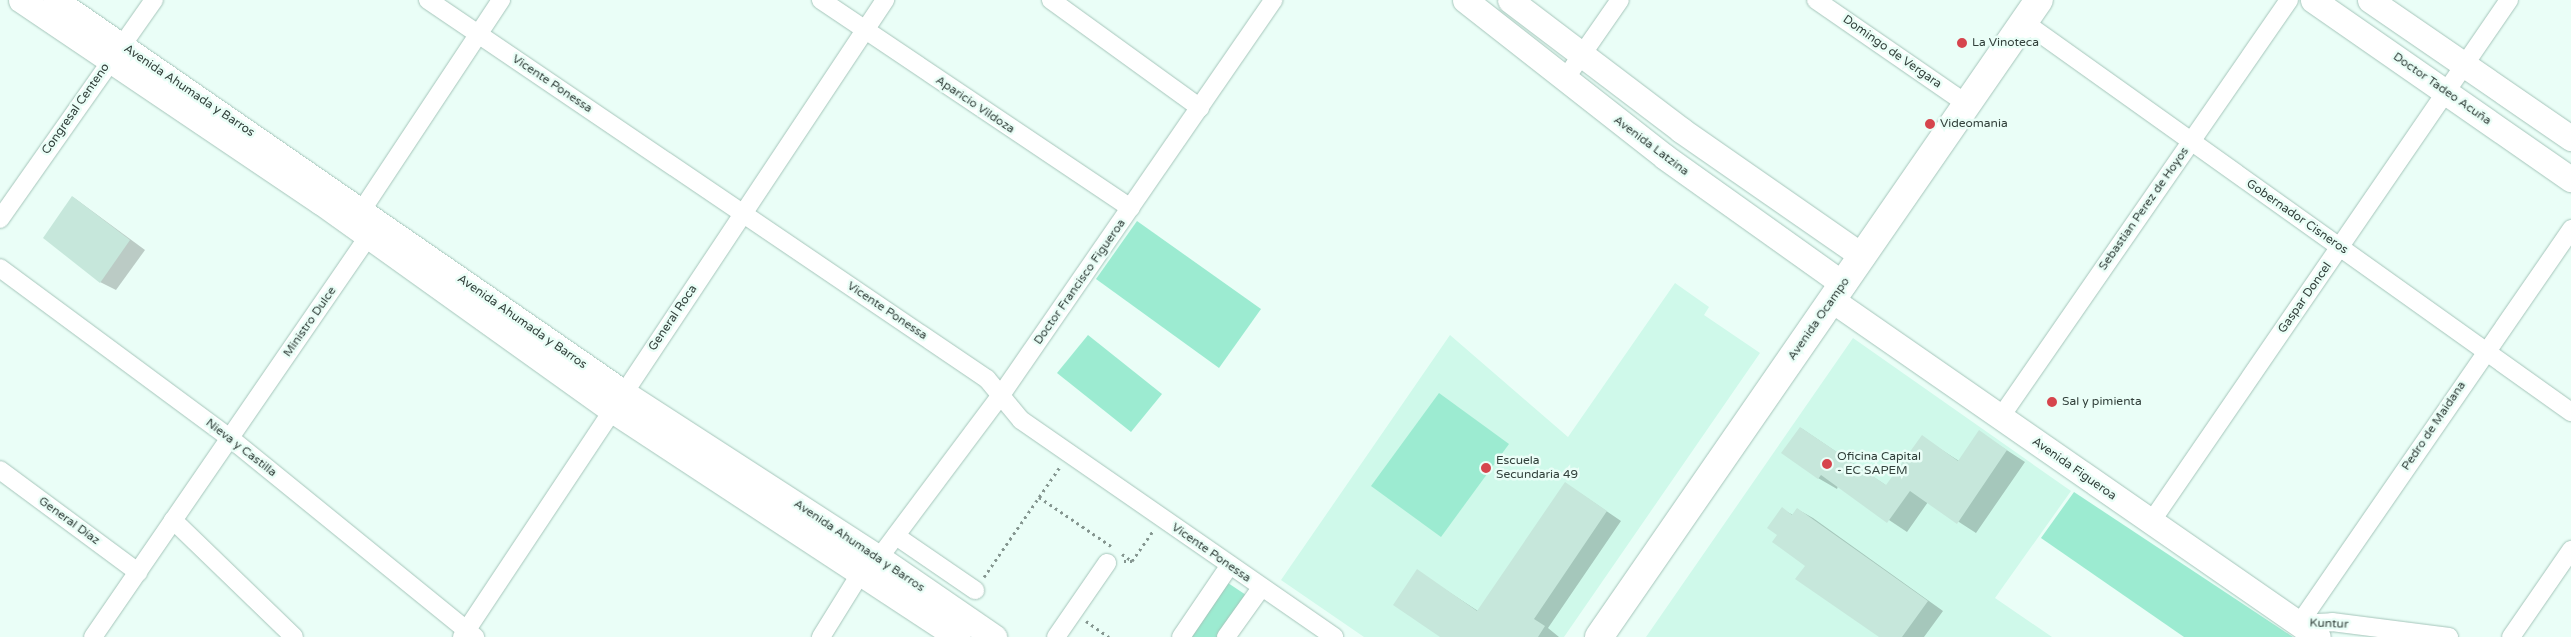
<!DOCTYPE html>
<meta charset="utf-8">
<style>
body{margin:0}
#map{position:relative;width:2571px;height:637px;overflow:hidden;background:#eafef7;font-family:"Varela Round",sans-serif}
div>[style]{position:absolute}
.built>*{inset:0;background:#cff9ea}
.green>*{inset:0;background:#9cebd1}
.shadow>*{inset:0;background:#0003}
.building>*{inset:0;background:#c6e7db}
.path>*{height:3px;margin-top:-1.5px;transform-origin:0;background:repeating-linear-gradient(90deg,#859690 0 2.5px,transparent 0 6.5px)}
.roads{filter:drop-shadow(0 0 1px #a5c5ba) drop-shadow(0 0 1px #a5c5ba)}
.street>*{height:18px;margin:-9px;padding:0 9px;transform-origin:9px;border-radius:9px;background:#fff}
.secondary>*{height:25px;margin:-12.5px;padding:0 12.5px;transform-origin:12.5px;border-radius:12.5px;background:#fff}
.primary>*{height:28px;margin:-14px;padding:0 14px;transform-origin:14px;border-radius:14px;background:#fff}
.dots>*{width:14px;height:14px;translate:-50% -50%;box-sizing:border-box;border:2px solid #eafef7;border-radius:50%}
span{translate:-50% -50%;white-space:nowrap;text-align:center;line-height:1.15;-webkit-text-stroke:5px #eafef7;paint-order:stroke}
.poi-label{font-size:12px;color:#32403b}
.left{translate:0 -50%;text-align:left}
.street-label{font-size:12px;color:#32403b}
</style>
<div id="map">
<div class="built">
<div style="clip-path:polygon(1675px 283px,1709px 307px,1704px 315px,1760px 353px,1564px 637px,1364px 637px,1281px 580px,1450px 335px,1568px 437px)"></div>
<div style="clip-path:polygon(1853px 338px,2071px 491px,1995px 598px,2052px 637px,1646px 637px)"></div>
</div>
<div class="green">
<div style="clip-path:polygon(1137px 221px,1261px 309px,1219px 368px,1096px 279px)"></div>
<div style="clip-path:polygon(1088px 335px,1162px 394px,1131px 432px,1057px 373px)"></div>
<div style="clip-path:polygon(1439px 393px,1509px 444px,1441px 537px,1371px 486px)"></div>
<div style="clip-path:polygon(2074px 492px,2293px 637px,2184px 637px,2041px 538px)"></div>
<div style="clip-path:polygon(1228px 583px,1246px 595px,1217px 637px,1191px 637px)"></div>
</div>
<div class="shadow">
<div style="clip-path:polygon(73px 197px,145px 250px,116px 290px,100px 282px)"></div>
<div style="clip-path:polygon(1801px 428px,1887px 486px,1922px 437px,1959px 461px,1979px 432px,2025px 462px,1976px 533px,1928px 502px,1907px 532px,1838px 486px,1837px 489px,1818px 478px)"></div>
<div style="clip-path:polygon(1580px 493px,1621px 521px,1548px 628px,1559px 637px,1443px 637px,1417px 571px,1478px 611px)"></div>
<div style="clip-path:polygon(1782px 509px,1793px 515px,1797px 509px,1813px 518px,1943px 611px,1924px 637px,1881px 637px,1807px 565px)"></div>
</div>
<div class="building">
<div style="clip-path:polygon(72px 196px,130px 240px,100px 283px,43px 238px)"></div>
<div style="clip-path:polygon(1800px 427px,1886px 485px,1922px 435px,1958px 461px,1979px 430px,2007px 450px,1957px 524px,1910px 491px,1887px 523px,1821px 475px,1818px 479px,1781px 453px)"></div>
<div style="clip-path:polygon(1565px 482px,1607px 511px,1534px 619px,1545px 626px,1538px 637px,1440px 637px,1393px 605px,1417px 569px,1477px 611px)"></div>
<div style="clip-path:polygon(1782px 507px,1792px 515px,1797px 508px,1928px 601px,1902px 637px,1879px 637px,1795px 579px,1805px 566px,1772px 542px,1777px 535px,1767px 528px)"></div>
</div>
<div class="path">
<div style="left:1039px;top:497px;width:87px;rotate:34.2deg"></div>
<div style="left:1122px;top:554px;width:12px;rotate:35deg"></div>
<div style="left:1124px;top:561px;width:8px"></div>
<div style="left:1132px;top:561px;width:37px;rotate:-55deg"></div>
<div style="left:984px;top:577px;width:134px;rotate:-55.4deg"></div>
<div style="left:1086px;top:621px;width:28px;rotate:35deg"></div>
</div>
<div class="roads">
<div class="street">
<div style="left:428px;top:0;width:675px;rotate:34.14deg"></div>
<div style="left:987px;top:379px;width:53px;rotate:50.3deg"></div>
<div style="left:1021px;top:420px;width:381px;rotate:34.7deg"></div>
<div style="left:821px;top:0;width:373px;rotate:33.9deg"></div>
<div style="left:1051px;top:0;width:184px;rotate:35.9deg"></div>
<div style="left:1816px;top:0;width:183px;rotate:34.6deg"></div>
<div style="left:2024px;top:22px;width:672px;rotate:35.49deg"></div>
<div style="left:1565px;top:79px;width:96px;rotate:-55.2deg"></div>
<div style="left:0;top:219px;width:268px;rotate:-54.9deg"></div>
<div style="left:0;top:268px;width:286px;rotate:36.5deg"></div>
<div style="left:230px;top:438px;width:316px;rotate:39.1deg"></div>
<div style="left:2000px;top:418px;width:508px;rotate:-55.34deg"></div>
<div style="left:0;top:470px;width:172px;rotate:36.5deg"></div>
<div style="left:173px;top:520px;width:168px;rotate:44deg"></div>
<div style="left:2151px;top:522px;width:633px;rotate:-55.56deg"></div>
<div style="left:896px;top:536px;width:96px;rotate:34.4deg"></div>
<div style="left:2299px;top:624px;width:480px;rotate:-55.4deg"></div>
<div style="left:2299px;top:624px;width:33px;rotate:-3deg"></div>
<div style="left:2332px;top:622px;width:118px;rotate:7.3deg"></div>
<div style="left:93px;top:637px;width:487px;rotate:-55.5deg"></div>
<div style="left:369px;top:236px;width:27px;rotate:-105deg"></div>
<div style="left:362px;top:210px;width:252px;rotate:-56.5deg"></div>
<div style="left:462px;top:637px;width:765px;rotate:-56.41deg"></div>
<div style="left:821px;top:637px;width:78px;rotate:-58.2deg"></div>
<div style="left:862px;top:571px;width:21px;rotate:-37deg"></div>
<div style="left:879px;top:558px;width:204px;rotate:-53.2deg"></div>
<div style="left:1001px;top:395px;width:480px;rotate:-55.4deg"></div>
<div style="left:1056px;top:637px;width:90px;rotate:-55.4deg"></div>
<div style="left:1181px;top:637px;width:87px;rotate:-55.8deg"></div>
<div style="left:1226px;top:637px;width:60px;rotate:-54.5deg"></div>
<div style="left:2511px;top:637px;width:106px;rotate:-55.4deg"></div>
</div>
<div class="secondary">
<div style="left:21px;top:0;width:362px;rotate:34deg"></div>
<div style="left:321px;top:202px;width:358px;rotate:35.6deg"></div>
<div style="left:612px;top:410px;width:414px;rotate:33.3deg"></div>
<div style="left:55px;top:0;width:692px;rotate:34.63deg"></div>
<div style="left:624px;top:393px;width:304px;rotate:32.9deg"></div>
<div style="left:879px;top:558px;width:140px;rotate:34.5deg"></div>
<div style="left:1465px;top:0;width:254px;rotate:38.1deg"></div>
<div style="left:1665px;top:157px;width:219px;rotate:35.5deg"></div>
<div style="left:1510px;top:0;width:215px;rotate:37.2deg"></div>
<div style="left:1681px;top:130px;width:221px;rotate:34.8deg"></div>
<div style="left:2313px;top:0;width:314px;rotate:34.8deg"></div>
<div style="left:2370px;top:0;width:244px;rotate:34.5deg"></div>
<div style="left:1832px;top:300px;width:591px;rotate:34.74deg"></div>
</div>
<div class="primary">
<div style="left:1599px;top:637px;width:774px;rotate:-55.37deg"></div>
</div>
</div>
<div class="dots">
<div style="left:1962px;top:43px;background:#d6454d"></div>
<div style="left:1930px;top:124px;background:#d6454d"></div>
<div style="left:2052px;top:402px;background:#d6454d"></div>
<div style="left:1827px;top:464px;background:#d6454d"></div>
<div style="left:1486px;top:468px;background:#d6454d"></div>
</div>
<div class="poi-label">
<span class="left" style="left:1972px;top:43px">La Vinoteca</span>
<span class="left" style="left:1940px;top:124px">Videomania</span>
<span class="left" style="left:2062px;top:402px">Sal y pimienta</span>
<span class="left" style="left:1837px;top:464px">Oficina Capital<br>- EC SAPEM</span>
<span class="left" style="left:1496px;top:468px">Escuela<br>Secundaria 49</span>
</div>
<div class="street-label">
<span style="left:1892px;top:52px;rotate:35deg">Domingo de Vergara</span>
<span style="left:552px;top:84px;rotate:34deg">Vicente Ponessa</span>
<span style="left:2442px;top:89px;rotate:35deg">Doctor Tadeo Acuña</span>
<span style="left:189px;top:91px;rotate:34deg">Avenida Ahumada y Barros</span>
<span style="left:975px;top:105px;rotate:34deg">Aparicio Vildoza</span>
<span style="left:76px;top:109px;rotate:-55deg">Congresal Centeno</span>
<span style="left:1651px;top:146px;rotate:37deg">Avenida Latzina</span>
<span style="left:2144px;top:209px;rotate:-55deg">Sebastian Perez de Hoyos</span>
<span style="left:2297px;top:217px;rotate:35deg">Gobernador Cisneros</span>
<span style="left:1080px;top:282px;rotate:-55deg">Doctor Francisco Figueroa</span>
<span style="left:2305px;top:298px;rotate:-55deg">Gaspar Doncel</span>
<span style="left:887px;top:311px;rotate:34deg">Vicente Ponessa</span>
<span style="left:673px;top:318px;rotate:-56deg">General Roca</span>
<span style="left:1819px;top:319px;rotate:-55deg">Avenida Ocampo</span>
<span style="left:310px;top:322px;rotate:-55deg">Ministro Dulce</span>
<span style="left:522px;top:322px;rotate:35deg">Avenida Ahumada y Barros</span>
<span style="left:2434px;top:426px;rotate:-56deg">Pedro de Maidana</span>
<span style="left:241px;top:448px;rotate:38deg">Nieva y Castilla</span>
<span style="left:2074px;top:469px;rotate:35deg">Avenida Figueroa</span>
<span style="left:69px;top:521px;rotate:36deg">General Díaz</span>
<span style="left:859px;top:546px;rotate:34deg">Avenida Ahumada y Barros</span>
<span style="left:1211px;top:553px;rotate:35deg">Vicente Ponessa</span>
<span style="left:2329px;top:624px;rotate:2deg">Kuntur</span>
</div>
</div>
